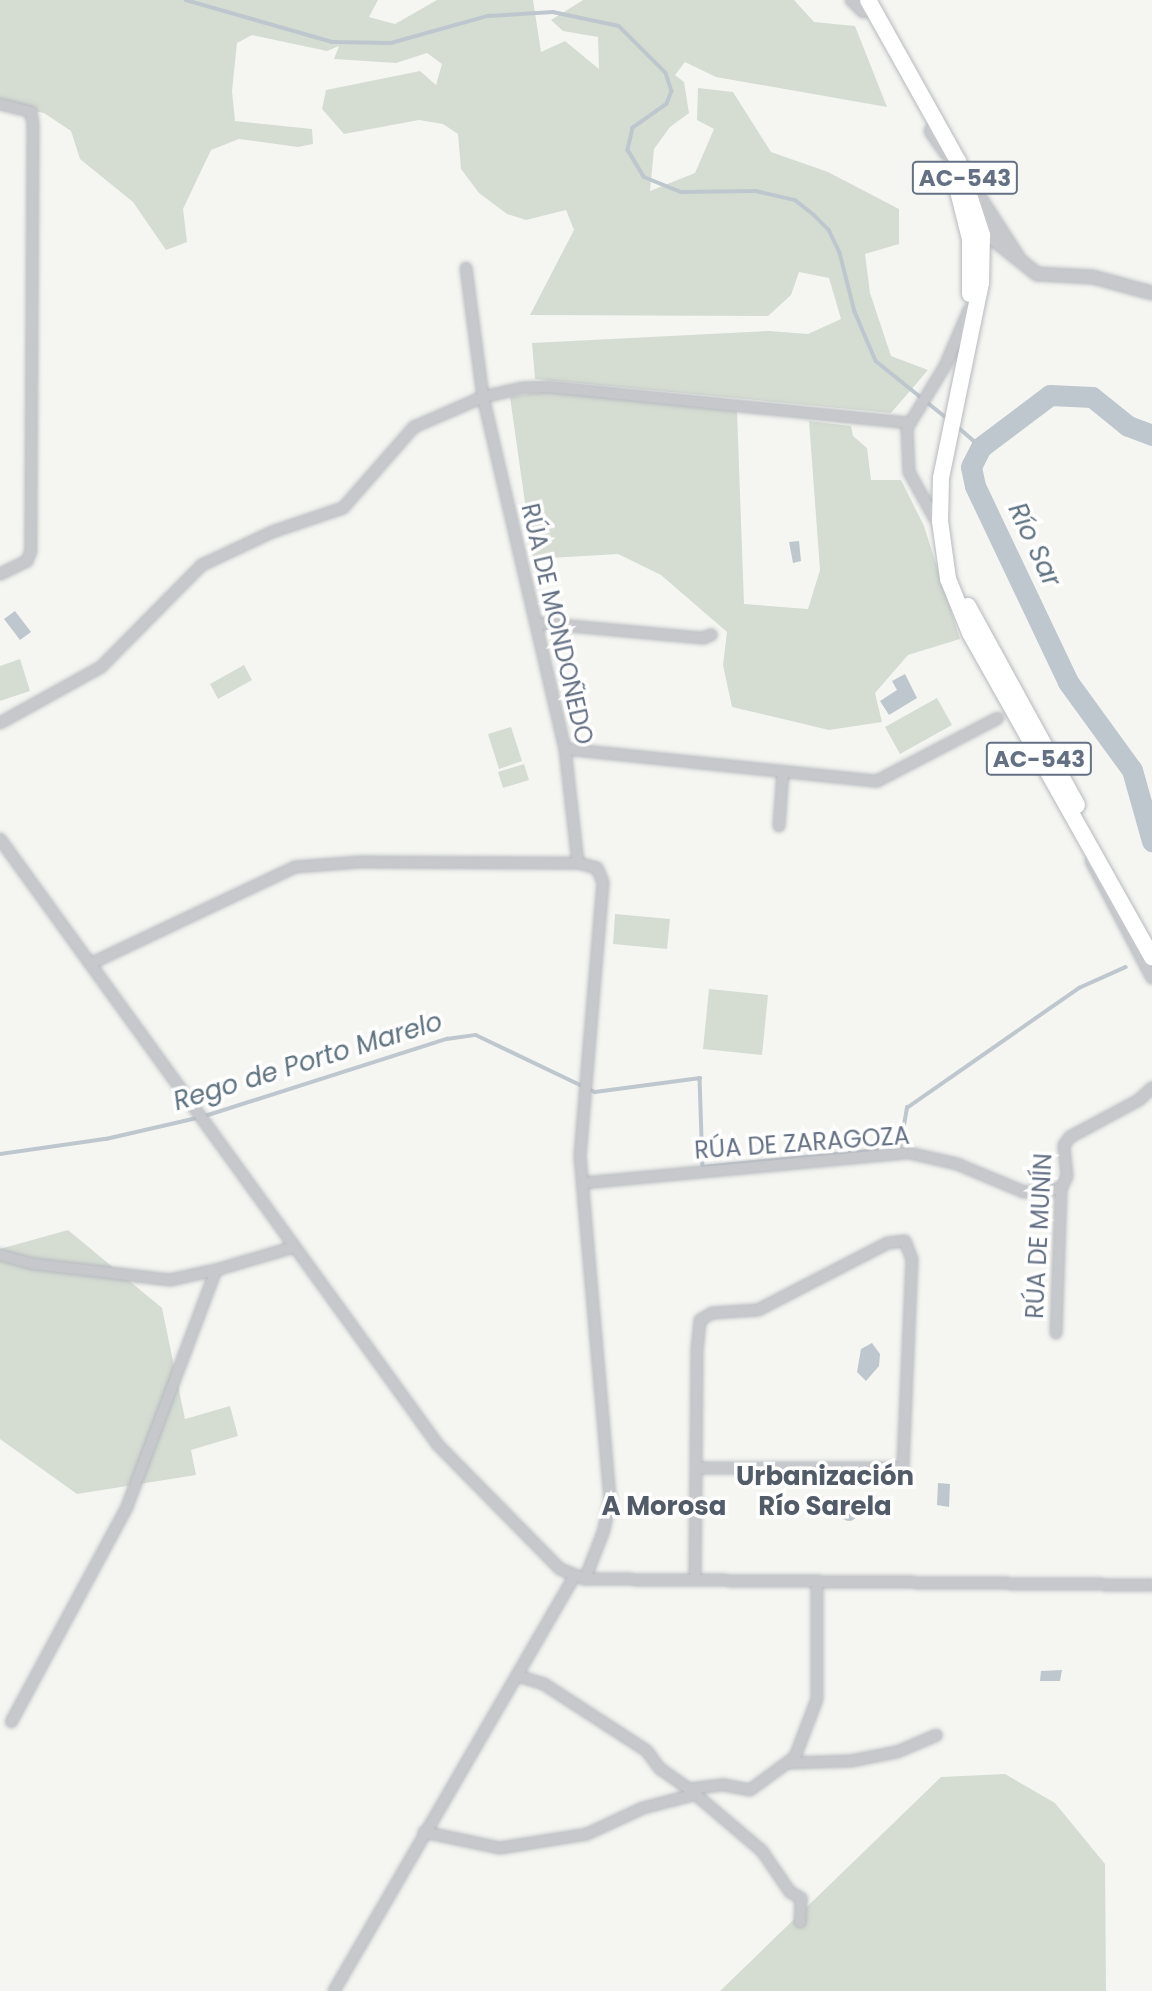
<!DOCTYPE html>
<meta charset="utf-8">
<style>
body{margin:0}
#map{position:relative;width:1152px;height:1991px;overflow:hidden;background:#f5f6f2;font-family:Poppins,sans-serif}
div>[style]{position:absolute}
.green>*{inset:0;background:#d5ddd3}
.water>*{inset:0;background:#bec7ce}
.round{border-radius:50%}
.stream>*{height:3.5px;margin:-1.75px;padding:0 1.75px;transform-origin:1.75px;border-radius:1.75px;background:#bec7ce}
.river>*{height:21px;margin:-10.5px;padding:0 10.5px;transform-origin:10.5px;border-radius:10.5px;background:#bec7ce}
.roads{filter:drop-shadow(0 0 2px #b6b9be) drop-shadow(0 0 2px #b6b9be)}
.minor>*{height:10px;margin:-5px;padding:0 5px;transform-origin:5px;border-radius:5px;background:#c6c8cc}
.tertiary>*{height:12px;margin:-6px;padding:0 6px;transform-origin:6px;border-radius:6px;background:#c6c8cc}
.primary>*{height:16px;margin:-8px;padding:0 8px;transform-origin:8px;border-radius:8px;background:#fff}
span{translate:-50% -50%;white-space:nowrap;text-align:center;line-height:1.15;-webkit-text-stroke:7px #fff;paint-order:stroke}
.shield-label span{padding:2px 5px;background:#fff;border:2px solid;border-radius:5px;-webkit-text-stroke-width:0}
.shield-label{font-size:23px;color:#647184;font-weight:700}
.street-label{font-size:24px;color:#647184}
.water-label{font-size:26px;color:#5f7381;font-style:italic}
.neighbourhood-label{font-size:26px;color:#525c69;font-weight:700}
</style>
<div id="map">
<div class="green">
<div style="clip-path:polygon(0 0,378px 0,369px 17px,395px 24px,437px 0,533px 0,541px 52px,565px 41px,599px 69px,598px 37px,563px 31px,551px 20px,583px 0,794px 0,814px 22px,855px 26px,887px 107px,716px 77px,685px 62px,675px 75px,684px 82px,689px 113px,670px 127px,654px 149px,650px 191px,695px 173px,714px 129px,697px 120px,698px 88px,733px 92px,771px 152px,828px 172px,899px 209px,899px 244px,865px 254px,870px 293px,891px 356px,928px 370px,891px 413px,535px 379px,532px 343px,769px 331px,808px 334px,841px 319px,829px 278px,799px 272px,791px 295px,768px 316px,530px 315px,574px 230px,566px 210px,526px 220px,507px 214px,479px 193px,461px 169px,458px 134px,443px 124px,419px 120px,344px 134px,322px 109px,326px 90px,420px 71px,436px 85px,442px 64px,427px 53px,396px 63px,334px 59px,339px 46px,327px 51px,252px 35px,237px 43px,232px 91px,235px 121px,312px 129px,313px 144px,298px 147px,239px 139px,211px 150px,183px 209px,187px 242px,166px 250px,133px 202px,80px 159px,71px 131px,44px 113px,0 104px)"></div>
<div style="clip-path:polygon(549px 391px,737px 411px,744px 604px,808px 609px,820px 570px,809px 421px,851px 426px,853px 436px,867px 448px,871px 480px,901px 480px,924px 526px,960px 639px,908px 655px,875px 693px,882px 722px,829px 730px,732px 707px,723px 665px,727px 632px,661px 575px,618px 554px,533px 559px,510px 397px)"></div>
<div style="clip-path:polygon(20px 659px,30px 691px,0 701px,0 666px)"></div>
<div style="clip-path:polygon(244px 665px,252px 680px,218px 699px,210px 684px)"></div>
<div style="clip-path:polygon(937px 698px,952px 725px,900px 754px,885px 727px)"></div>
<div style="clip-path:polygon(511px 727px,522px 761px,499px 769px,488px 734px)"></div>
<div style="clip-path:polygon(524px 764px,529px 780px,503px 788px,498px 772px)"></div>
<div style="clip-path:polygon(615px 914px,670px 919px,667px 949px,613px 944px)"></div>
<div style="clip-path:polygon(709px 989px,768px 995px,762px 1055px,703px 1049px)"></div>
<div style="clip-path:polygon(68px 1230px,162px 1308px,185px 1419px,230px 1406px,238px 1436px,191px 1450px,196px 1475px,77px 1494px,0 1439px,0 1249px)"></div>
<div style="clip-path:polygon(1005px 1774px,1055px 1803px,1105px 1864px,1106px 1991px,720px 1991px,941px 1777px)"></div>
</div>
<div class="water">
<div style="clip-path:polygon(799px 541px,801px 561px,793px 563px,789px 542px)"></div>
<div style="clip-path:polygon(15px 611px,31px 632px,20px 640px,4px 619px)"></div>
<div style="clip-path:polygon(905px 674px,917px 698px,889px 715px,880px 701px,897px 690px,892px 681px)"></div>
<div style="clip-path:polygon(872px 1343px,880px 1354px,879px 1366px,866px 1381px,857px 1372px,861px 1349px)"></div>
<div style="clip-path:polygon(938px 1483px,950px 1484px,949px 1507px,937px 1505px)"></div>
<div class="round" style="left:841px;top:1505px;width:16px;height:16px"></div>
<div style="clip-path:polygon(1062px 1670px,1060px 1681px,1040px 1681px,1041px 1671px)"></div>
</div>
<div class="stream">
<div style="left:186px;top:0;width:152px;rotate:16deg"></div>
<div style="left:332px;top:42px;width:59px;rotate:1deg"></div>
<div style="left:391px;top:43px;width:101px;rotate:-15.6deg"></div>
<div style="left:488px;top:16px;width:65px;rotate:-3.5deg"></div>
<div style="left:553px;top:12px;width:67px;rotate:12deg"></div>
<div style="left:619px;top:26px;width:66px;rotate:45deg"></div>
<div style="left:666px;top:73px;width:19px;rotate:72deg"></div>
<div style="left:672px;top:91px;width:14px;rotate:111deg"></div>
<div style="left:667px;top:104px;width:42px;rotate:144.8deg"></div>
<div style="left:633px;top:128px;width:23px;rotate:103deg"></div>
<div style="left:628px;top:150px;width:31px;rotate:59deg"></div>
<div style="left:644px;top:177px;width:40px;rotate:22deg"></div>
<div style="left:681px;top:192px;width:75px;rotate:-0.8deg"></div>
<div style="left:756px;top:191px;width:40px;rotate:13deg"></div>
<div style="left:795px;top:200px;width:24px;rotate:38deg"></div>
<div style="left:814px;top:215px;width:21px;rotate:45deg"></div>
<div style="left:829px;top:230px;width:25px;rotate:64deg"></div>
<div style="left:840px;top:253px;width:61px;rotate:75.7deg"></div>
<div style="left:855px;top:312px;width:53px;rotate:66.8deg"></div>
<div style="left:876px;top:361px;width:94px;rotate:38.9deg"></div>
<div style="left:958px;top:427px;width:30px;rotate:41deg"></div>
<div style="left:205px;top:1116px;width:254px;rotate:-17.7deg"></div>
<div style="left:447px;top:1039px;width:29px;rotate:-8deg"></div>
<div style="left:476px;top:1035px;width:132px;rotate:25.6deg"></div>
<div style="left:595px;top:1092px;width:106px;rotate:-7.6deg"></div>
<div style="left:700px;top:1078px;width:89px;rotate:88.1deg"></div>
<div style="left:703px;top:1167px;width:198px;rotate:-5.5deg"></div>
<div style="left:900px;top:1148px;width:41px;rotate:-80.1deg"></div>
<div style="left:907px;top:1108px;width:210px;rotate:-34.9deg"></div>
<div style="left:1079px;top:988px;width:51px;rotate:-24.1deg"></div>
<div style="left:0;top:1154px;width:107px;rotate:-8.1deg"></div>
<div style="left:106px;top:1139px;width:93px;rotate:-13deg"></div>
</div>
<div class="river">
<div style="left:1152px;top:435px;width:26px;rotate:-159deg"></div>
<div style="left:1128px;top:426px;width:46px;rotate:-141.1deg"></div>
<div style="left:1092px;top:397px;width:42px;rotate:-177.3deg"></div>
<div style="left:1050px;top:395px;width:86px;rotate:143deg"></div>
<div style="left:981px;top:447px;width:22px;rotate:117deg"></div>
<div style="left:971px;top:467px;width:19px;rotate:78deg"></div>
<div style="left:975px;top:486px;width:217px;rotate:64.6deg"></div>
<div style="left:1068px;top:682px;width:109px;rotate:54deg"></div>
<div style="left:1132px;top:770px;width:74px;rotate:74.3deg"></div>
</div>
<div class="roads">
<div class="minor">
<div style="left:851px;top:0;width:17px;rotate:45deg"></div>
<div style="left:0;top:104px;width:32px;rotate:14deg"></div>
<div style="left:31px;top:112px;width:13px;rotate:81deg"></div>
<div style="left:33px;top:125px;width:426px;rotate:90.3deg"></div>
<div style="left:31px;top:551px;width:11px;rotate:112deg"></div>
<div style="left:27px;top:561px;width:30px;rotate:154deg"></div>
<div style="left:939px;top:526px;width:62px;rotate:-119.1deg"></div>
<div style="left:909px;top:472px;width:44px;rotate:-92.6deg"></div>
<div style="left:907px;top:428px;width:73px;rotate:-58.5deg"></div>
<div style="left:945px;top:366px;width:61px;rotate:-66.8deg"></div>
<div style="left:537px;top:623px;width:167px;rotate:5.2deg"></div>
<div style="left:703px;top:638px;width:9px;rotate:-21deg"></div>
<div style="left:0;top:723px;width:115px;rotate:-29deg"></div>
<div style="left:101px;top:667px;width:144px;rotate:-45.3deg"></div>
<div style="left:202px;top:565px;width:77px;rotate:-25.2deg"></div>
<div style="left:272px;top:532px;width:75px;rotate:-18.7deg"></div>
<div style="left:343px;top:508px;width:108px;rotate:-48.8deg"></div>
<div style="left:414px;top:427px;width:75px;rotate:-23.5deg"></div>
<div style="left:483px;top:397px;width:130px;rotate:-97.5deg"></div>
<div style="left:565px;top:749px;width:314px;rotate:5.9deg"></div>
<div style="left:877px;top:781px;width:136px;rotate:-27.5deg"></div>
<div style="left:779px;top:826px;width:54px;rotate:-85.8deg"></div>
<div style="left:0;top:839px;width:748px;rotate:54.14deg"></div>
<div style="left:438px;top:1445px;width:174px;rotate:45.5deg"></div>
<div style="left:560px;top:1569px;width:27px;rotate:22deg"></div>
<div style="left:585px;top:1579px;width:567px;rotate:0.61deg"></div>
<div style="left:1091px;top:861px;width:132px;rotate:62.5deg"></div>
<div style="left:578px;top:863px;width:115px;rotate:-96.5deg"></div>
<div style="left:565px;top:749px;width:361px;rotate:-103.1deg"></div>
<div style="left:483px;top:397px;width:41px;rotate:-12.7deg"></div>
<div style="left:523px;top:388px;width:26px;rotate:-2deg"></div>
<div style="left:549px;top:387px;width:361px;rotate:5.7deg"></div>
<div style="left:90px;top:964px;width:227px;rotate:-25.3deg"></div>
<div style="left:295px;top:867px;width:65px;rotate:-4.4deg"></div>
<div style="left:360px;top:862px;width:218px;rotate:0.3deg"></div>
<div style="left:578px;top:863px;width:20px;rotate:15deg"></div>
<div style="left:597px;top:868px;width:15px;rotate:67deg"></div>
<div style="left:603px;top:882px;width:275px;rotate:94.8deg"></div>
<div style="left:580px;top:1156px;width:346px;rotate:85deg"></div>
<div style="left:610px;top:1501px;width:30px;rotate:102deg"></div>
<div style="left:604px;top:1530px;width:53px;rotate:111.2deg"></div>
<div style="left:583px;top:1183px;width:327px;rotate:-5.3deg"></div>
<div style="left:909px;top:1153px;width:49px;rotate:12.9deg"></div>
<div style="left:957px;top:1164px;width:73px;rotate:22.7deg"></div>
<div style="left:1024px;top:1192px;width:37px;rotate:-5deg"></div>
<div style="left:0;top:1255px;width:35px;rotate:15deg"></div>
<div style="left:34px;top:1264px;width:137px;rotate:6.7deg"></div>
<div style="left:170px;top:1280px;width:47px;rotate:-12.3deg"></div>
<div style="left:216px;top:1270px;width:253px;rotate:110.6deg"></div>
<div style="left:127px;top:1507px;width:244px;rotate:118.3deg"></div>
<div style="left:216px;top:1270px;width:81px;rotate:-16.4deg"></div>
<div style="left:1056px;top:1333px;width:144px;rotate:-88deg"></div>
<div style="left:1061px;top:1189px;width:14px;rotate:-65deg"></div>
<div style="left:1067px;top:1176px;width:31px;rotate:-96deg"></div>
<div style="left:1064px;top:1145px;width:10px;rotate:-53deg"></div>
<div style="left:1070px;top:1137px;width:78px;rotate:-28.2deg"></div>
<div style="left:1139px;top:1100px;width:18px;rotate:-43deg"></div>
<div style="left:695px;top:1580px;width:230px;rotate:-89.5deg"></div>
<div style="left:697px;top:1350px;width:30px;rotate:-84deg"></div>
<div style="left:700px;top:1320px;width:14px;rotate:-30deg"></div>
<div style="left:712px;top:1313px;width:46px;rotate:-3.7deg"></div>
<div style="left:758px;top:1310px;width:146px;rotate:-27.3deg"></div>
<div style="left:888px;top:1243px;width:17px;rotate:-7deg"></div>
<div style="left:905px;top:1241px;width:19px;rotate:69deg"></div>
<div style="left:912px;top:1259px;width:209px;rotate:92.5deg"></div>
<div style="left:903px;top:1468px;width:207px;rotate:180deg"></div>
<div style="left:789px;top:1763px;width:62px;rotate:-1.8deg"></div>
<div style="left:851px;top:1761px;width:47px;rotate:-11.1deg"></div>
<div style="left:897px;top:1752px;width:43px;rotate:-23deg"></div>
<div style="left:689px;top:1789px;width:35px;rotate:-7deg"></div>
<div style="left:724px;top:1785px;width:26px;rotate:11deg"></div>
<div style="left:750px;top:1790px;width:56px;rotate:-36.3deg"></div>
<div style="left:795px;top:1757px;width:62px;rotate:-69.2deg"></div>
<div style="left:817px;top:1699px;width:118px;rotate:-90deg"></div>
<div style="left:689px;top:1789px;width:96px;rotate:40.3deg"></div>
<div style="left:762px;top:1851px;width:50px;rotate:55.7deg"></div>
<div style="left:790px;top:1892px;width:13px;rotate:29deg"></div>
<div style="left:801px;top:1898px;width:24px;rotate:92deg"></div>
<div style="left:424px;top:1832px;width:78px;rotate:11.9deg"></div>
<div style="left:500px;top:1848px;width:88px;rotate:-9.1deg"></div>
<div style="left:587px;top:1834px;width:62px;rotate:-24.9deg"></div>
<div style="left:643px;top:1808px;width:48px;rotate:-14.6deg"></div>
<div style="left:689px;top:1796px;width:7px;rotate:-90deg"></div>
<div style="left:689px;top:1789px;width:35px;rotate:-145deg"></div>
<div style="left:660px;top:1769px;width:22px;rotate:-126deg"></div>
<div style="left:647px;top:1751px;width:123px;rotate:-147deg"></div>
<div style="left:544px;top:1684px;width:28px;rotate:-163deg"></div>
<div style="left:334px;top:1991px;width:479px;rotate:-59.9deg"></div>
</div>
<div class="tertiary">
<div style="left:931px;top:131px;width:28px;rotate:55deg"></div>
<div style="left:969px;top:181px;width:90px;rotate:57.2deg"></div>
<div style="left:975px;top:230px;width:16px;rotate:14deg"></div>
<div style="left:991px;top:234px;width:9px;rotate:-77deg"></div>
<div style="left:993px;top:225px;width:10px;rotate:-135deg"></div>
<div style="left:986px;top:218px;width:15px;rotate:138deg"></div>
<div style="left:988px;top:235px;width:63px;rotate:38.5deg"></div>
<div style="left:1037px;top:274px;width:56px;rotate:3.1deg"></div>
<div style="left:1093px;top:277px;width:61px;rotate:15.2deg"></div>
</div>
<div class="primary">
<div style="left:868px;top:0;width:184px;rotate:60.8deg"></div>
<div style="left:958px;top:161px;width:78px;rotate:72deg"></div>
<div style="left:982px;top:235px;width:48px;rotate:91.2deg"></div>
<div style="left:981px;top:283px;width:199px;rotate:101.6deg"></div>
<div style="left:941px;top:478px;width:43px;rotate:91.3deg"></div>
<div style="left:940px;top:521px;width:59px;rotate:82.1deg"></div>
<div style="left:948px;top:579px;width:58px;rotate:67.8deg"></div>
<div style="left:970px;top:633px;width:372px;rotate:60.7deg"></div>
<div style="left:955px;top:179px;width:62px;rotate:76deg"></div>
<div style="left:970px;top:239px;width:55px;rotate:90deg"></div>
<div style="left:968px;top:606px;width:227px;rotate:61.3deg"></div>
</div>
</div>
<div class="shield-label">
<span style="left:965px;top:178px">AC-543</span>
<span style="left:1039px;top:759px">AC-543</span>
</div>
<div class="street-label">
<span style="left:557px;top:624px;rotate:77deg">RÚA DE MONDOÑEDO</span>
<span style="left:802px;top:1143px;rotate:-4deg">RÚA DE ZARAGOZA</span>
<span style="left:1039px;top:1236px;rotate:-87deg">RÚA DE MUNÍN</span>
</div>
<div class="water-label">
<span style="left:1034px;top:545px;rotate:65deg">Río Sar</span>
<span style="left:308px;top:1062px;rotate:-17deg">Rego de Porto Marelo</span>
</div>
<div class="neighbourhood-label">
<span style="left:825px;top:1492px">Urbanización<br>Río Sarela</span>
<span style="left:664px;top:1507px">A Morosa</span>
</div>
</div>
